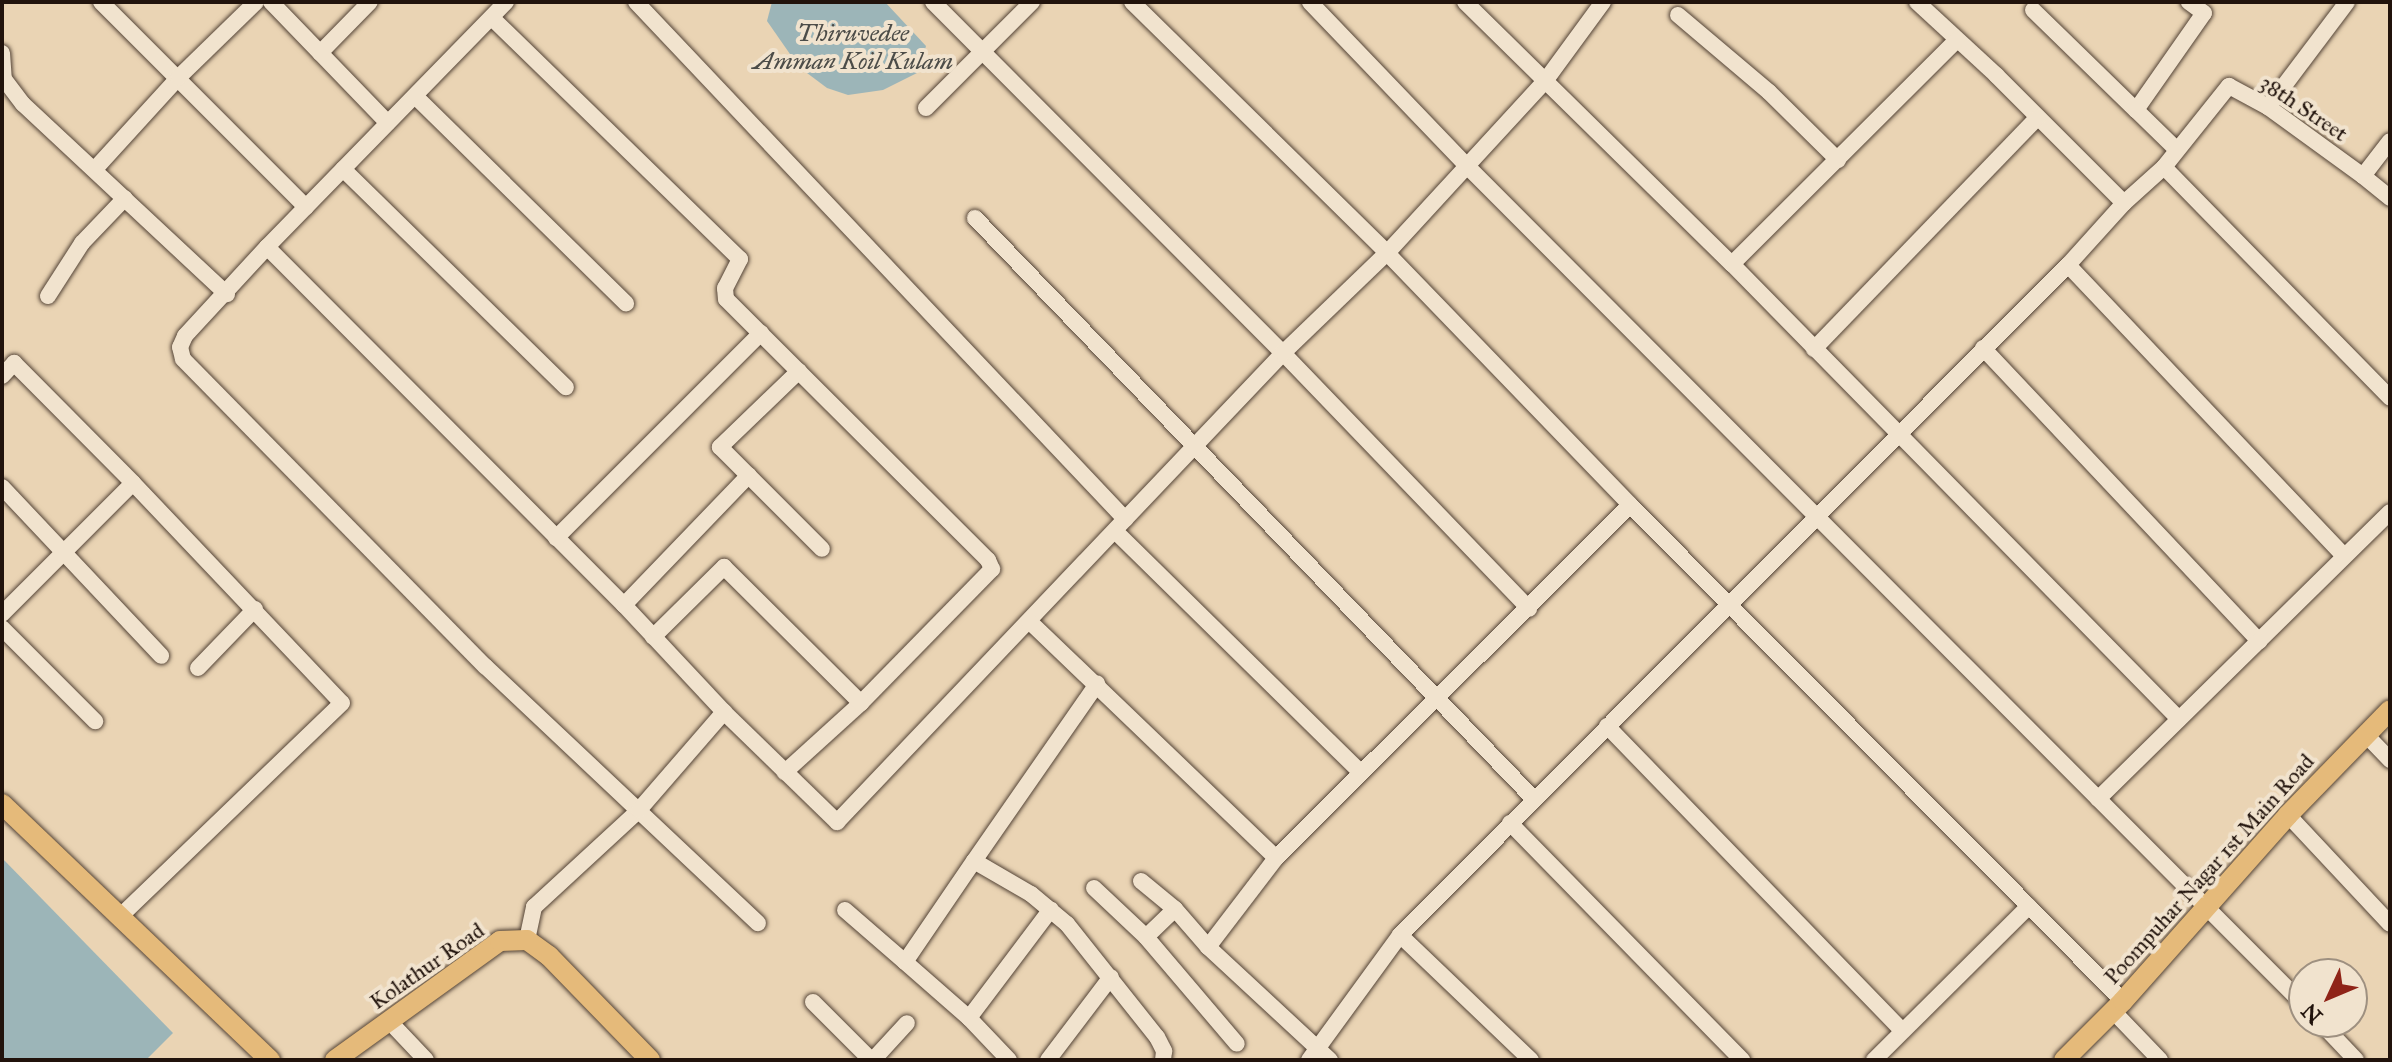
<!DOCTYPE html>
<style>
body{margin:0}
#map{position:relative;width:2392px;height:1062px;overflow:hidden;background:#ead4b4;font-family:"IM FELL Great Primer",serif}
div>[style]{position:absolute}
.water>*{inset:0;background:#9cb5b8}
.roads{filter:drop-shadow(0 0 2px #534336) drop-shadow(0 0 2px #534336)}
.minor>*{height:16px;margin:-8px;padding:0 8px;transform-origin:8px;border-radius:8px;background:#f1e3ce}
.major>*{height:20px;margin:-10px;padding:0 10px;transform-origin:10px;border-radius:10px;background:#e5ba7a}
span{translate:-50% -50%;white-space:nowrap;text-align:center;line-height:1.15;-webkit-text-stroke:8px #f1e3ce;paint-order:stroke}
.street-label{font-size:22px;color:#21130c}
.water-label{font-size:24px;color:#4c4c48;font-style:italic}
.frame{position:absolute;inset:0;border:4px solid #21130c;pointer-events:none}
.north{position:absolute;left:2288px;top:958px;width:80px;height:80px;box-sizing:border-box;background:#f1e3ce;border:2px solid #9e9080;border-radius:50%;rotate:226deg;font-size:22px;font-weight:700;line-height:32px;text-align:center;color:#21130c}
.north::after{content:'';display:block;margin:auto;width:28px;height:36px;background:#8f2418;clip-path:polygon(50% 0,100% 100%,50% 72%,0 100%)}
</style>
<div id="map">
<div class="water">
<div style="clip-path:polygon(772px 2px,885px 2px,926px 46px,919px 72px,883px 90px,848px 95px,827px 88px,799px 67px,767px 21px)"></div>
<div style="clip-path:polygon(2px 858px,173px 1033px,146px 1060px,2px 1060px)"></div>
</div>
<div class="roads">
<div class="minor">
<div style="left:101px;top:2px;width:290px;rotate:45deg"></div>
<div style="left:271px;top:2px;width:168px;rotate:46deg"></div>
<div style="left:506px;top:2px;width:342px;rotate:134.3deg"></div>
<div style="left:267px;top:247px;width:121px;rotate:132.7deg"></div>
<div style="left:185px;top:336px;width:12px;rotate:114deg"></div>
<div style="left:180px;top:347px;width:12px;rotate:76deg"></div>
<div style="left:183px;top:359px;width:431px;rotate:45.5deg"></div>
<div style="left:485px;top:666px;width:375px;rotate:43.3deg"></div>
<div style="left:636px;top:2px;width:712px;rotate:46.59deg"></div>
<div style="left:933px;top:2px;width:496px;rotate:45.1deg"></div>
<div style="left:1283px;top:353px;width:355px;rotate:46.1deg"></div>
<div style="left:1132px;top:2px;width:358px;rotate:44.5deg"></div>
<div style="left:1387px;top:253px;width:350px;rotate:46deg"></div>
<div style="left:1630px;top:505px;width:699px;rotate:45.17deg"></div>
<div style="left:1465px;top:2px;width:374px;rotate:44.5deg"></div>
<div style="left:1732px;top:264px;width:638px;rotate:45.51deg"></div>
<div style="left:1603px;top:2px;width:97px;rotate:126.2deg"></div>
<div style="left:1546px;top:80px;width:117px;rotate:132.6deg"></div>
<div style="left:1467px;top:166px;width:1185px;rotate:45.07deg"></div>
<div style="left:1917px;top:2px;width:108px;rotate:42.7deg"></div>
<div style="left:1996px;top:75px;width:181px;rotate:45deg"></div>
<div style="left:2033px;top:10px;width:144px;rotate:44.2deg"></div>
<div style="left:2136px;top:110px;width:118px;rotate:-55deg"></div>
<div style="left:2204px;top:13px;width:19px;rotate:-144deg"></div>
<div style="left:1678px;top:15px;width:119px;rotate:40.2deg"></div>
<div style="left:1769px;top:92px;width:97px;rotate:44.6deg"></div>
<div style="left:492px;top:18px;width:346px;rotate:44.2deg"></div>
<div style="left:740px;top:259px;width:33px;rotate:117deg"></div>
<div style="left:725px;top:288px;width:11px;rotate:85deg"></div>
<div style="left:726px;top:299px;width:370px;rotate:44.9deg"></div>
<div style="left:988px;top:560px;width:10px;rotate:66deg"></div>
<div style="left:992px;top:569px;width:187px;rotate:134.4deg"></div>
<div style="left:861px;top:703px;width:103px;rotate:137.8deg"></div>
<div style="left:2px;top:53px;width:26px;rotate:86deg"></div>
<div style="left:4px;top:79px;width:31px;rotate:53deg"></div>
<div style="left:23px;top:104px;width:279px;rotate:43deg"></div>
<div style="left:320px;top:53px;width:71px;rotate:-45.6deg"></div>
<div style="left:415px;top:96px;width:296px;rotate:44.5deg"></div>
<div style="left:2268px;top:107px;width:131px;rotate:-53deg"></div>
<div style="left:926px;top:108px;width:150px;rotate:-45deg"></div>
<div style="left:2136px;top:110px;width:57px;rotate:44.3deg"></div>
<div style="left:2164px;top:167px;width:323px;rotate:45.6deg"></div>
<div style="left:95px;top:169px;width:125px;rotate:-47.6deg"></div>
<div style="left:179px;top:77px;width:107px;rotate:-44.2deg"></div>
<div style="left:343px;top:169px;width:312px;rotate:44.4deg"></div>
<div style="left:2363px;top:176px;width:35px;rotate:39deg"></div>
<div style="left:975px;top:218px;width:806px;rotate:46.11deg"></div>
<div style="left:267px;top:247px;width:506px;rotate:45.08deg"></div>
<div style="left:624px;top:605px;width:146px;rotate:46.9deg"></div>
<div style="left:724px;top:712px;width:158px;rotate:44.2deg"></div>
<div style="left:837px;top:822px;width:647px;rotate:-46.44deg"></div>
<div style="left:1283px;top:353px;width:144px;rotate:-43.9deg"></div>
<div style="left:1387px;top:253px;width:118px;rotate:-47.4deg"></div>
<div style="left:1467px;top:166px;width:227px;rotate:-133.8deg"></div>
<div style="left:1732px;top:264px;width:317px;rotate:-44.9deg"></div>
<div style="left:2068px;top:265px;width:401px;rotate:46.5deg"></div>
<div style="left:48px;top:296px;width:63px;rotate:-57.3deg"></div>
<div style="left:82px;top:243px;width:62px;rotate:-46.3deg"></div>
<div style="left:1983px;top:348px;width:403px;rotate:46.7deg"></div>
<div style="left:1814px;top:349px;width:322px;rotate:-46deg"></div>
<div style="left:799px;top:371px;width:110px;rotate:136.1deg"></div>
<div style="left:720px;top:447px;width:144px;rotate:45deg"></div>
<div style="left:2px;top:376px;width:18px;rotate:-47deg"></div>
<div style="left:14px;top:363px;width:169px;rotate:45.2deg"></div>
<div style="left:2px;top:487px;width:232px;rotate:46.7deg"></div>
<div style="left:1115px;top:531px;width:345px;rotate:44.5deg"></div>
<div style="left:556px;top:538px;width:290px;rotate:-45deg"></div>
<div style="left:624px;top:605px;width:180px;rotate:-46.1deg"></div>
<div style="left:2px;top:614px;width:185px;rotate:-45deg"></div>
<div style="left:133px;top:483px;width:303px;rotate:46.5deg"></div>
<div style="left:342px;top:703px;width:308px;rotate:136.1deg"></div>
<div style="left:1029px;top:621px;width:342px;rotate:43.8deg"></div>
<div style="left:2px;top:628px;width:132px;rotate:45deg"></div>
<div style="left:653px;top:637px;width:100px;rotate:-44.6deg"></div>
<div style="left:724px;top:567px;width:193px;rotate:44.8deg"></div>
<div style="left:198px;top:668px;width:82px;rotate:-46deg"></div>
<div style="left:1607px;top:726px;width:424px;rotate:45.9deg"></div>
<div style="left:2366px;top:735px;width:35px;rotate:46deg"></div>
<div style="left:2098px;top:799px;width:409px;rotate:-44.5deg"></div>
<div style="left:2288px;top:815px;width:149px;rotate:46.9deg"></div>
<div style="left:1510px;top:823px;width:332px;rotate:45.6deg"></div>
<div style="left:974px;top:861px;width:216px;rotate:-55.2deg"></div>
<div style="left:1141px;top:881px;width:44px;rotate:39.5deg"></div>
<div style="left:1175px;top:909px;width:50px;rotate:49deg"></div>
<div style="left:1094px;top:888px;width:71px;rotate:43.3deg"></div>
<div style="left:1175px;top:909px;width:40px;rotate:136deg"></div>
<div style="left:1146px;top:937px;width:140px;rotate:49.6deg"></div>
<div style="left:845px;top:910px;width:79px;rotate:40.9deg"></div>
<div style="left:1400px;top:935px;width:181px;rotate:43.7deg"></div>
<div style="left:527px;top:940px;width:34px;rotate:-78deg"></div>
<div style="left:534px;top:907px;width:143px;rotate:-42.7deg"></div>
<div style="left:639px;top:810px;width:130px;rotate:-49.1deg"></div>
<div style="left:813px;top:1002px;width:82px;rotate:45deg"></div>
<div style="left:2113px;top:1011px;width:68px;rotate:46.2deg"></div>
<div style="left:969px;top:1018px;width:136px;rotate:-53deg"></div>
<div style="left:390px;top:1022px;width:52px;rotate:46.5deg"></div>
<div style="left:2320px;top:1022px;width:52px;rotate:46.5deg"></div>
<div style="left:873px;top:1060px;width:50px;rotate:-47.4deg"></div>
<div style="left:1009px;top:1060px;width:58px;rotate:-133.6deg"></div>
<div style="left:969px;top:1018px;width:85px;rotate:-138.8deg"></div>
<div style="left:905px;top:962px;width:122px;rotate:-55.7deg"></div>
<div style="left:974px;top:861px;width:66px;rotate:30.1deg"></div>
<div style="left:1031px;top:894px;width:47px;rotate:39.8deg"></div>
<div style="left:1067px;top:924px;width:144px;rotate:51.5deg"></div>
<div style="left:1157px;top:1037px;width:16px;rotate:63deg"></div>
<div style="left:1164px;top:1051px;width:9px;rotate:96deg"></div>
<div style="left:1048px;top:1060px;width:104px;rotate:-52.8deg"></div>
<div style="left:1309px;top:1060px;width:155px;rotate:-53.9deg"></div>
<div style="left:1400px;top:935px;width:946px;rotate:-45.09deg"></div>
<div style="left:2068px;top:265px;width:84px;rotate:-47.9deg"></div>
<div style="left:2124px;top:203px;width:54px;rotate:-42deg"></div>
<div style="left:2164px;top:167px;width:104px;rotate:-51.3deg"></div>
<div style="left:2229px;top:86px;width:44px;rotate:28.3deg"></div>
<div style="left:2268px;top:107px;width:117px;rotate:36deg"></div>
<div style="left:2363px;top:176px;width:44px;rotate:-52.4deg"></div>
<div style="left:1330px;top:1060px;width:166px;rotate:-137.2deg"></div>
<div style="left:1208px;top:947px;width:112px;rotate:-52.6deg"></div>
<div style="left:1276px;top:858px;width:500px;rotate:-44.9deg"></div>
<div style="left:1874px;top:1060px;width:218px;rotate:-44.8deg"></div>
</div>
<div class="major">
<div style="left:2px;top:804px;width:371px;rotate:43.7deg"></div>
<div style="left:335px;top:1060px;width:203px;rotate:-35.8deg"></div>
<div style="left:500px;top:941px;width:27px;rotate:-2deg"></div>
<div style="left:527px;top:940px;width:27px;rotate:36deg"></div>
<div style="left:549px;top:956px;width:145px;rotate:45.8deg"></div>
<div style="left:2064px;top:1060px;width:83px;rotate:-45deg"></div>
<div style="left:2123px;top:1001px;width:249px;rotate:-48.4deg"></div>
<div style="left:2288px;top:815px;width:146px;rotate:-45.8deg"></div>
</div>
</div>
<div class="street-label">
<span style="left:2304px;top:108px;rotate:34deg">38th Street</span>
<span style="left:2209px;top:869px;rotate:-48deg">Poompuhar Nagar 1st Main Road</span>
<span style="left:427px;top:966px;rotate:-35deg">Kolathur Road</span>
</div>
<div class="water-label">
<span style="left:853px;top:48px">Thiruvedee<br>Amman Koil Kulam</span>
</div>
<div class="frame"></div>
<div class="north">N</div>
</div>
